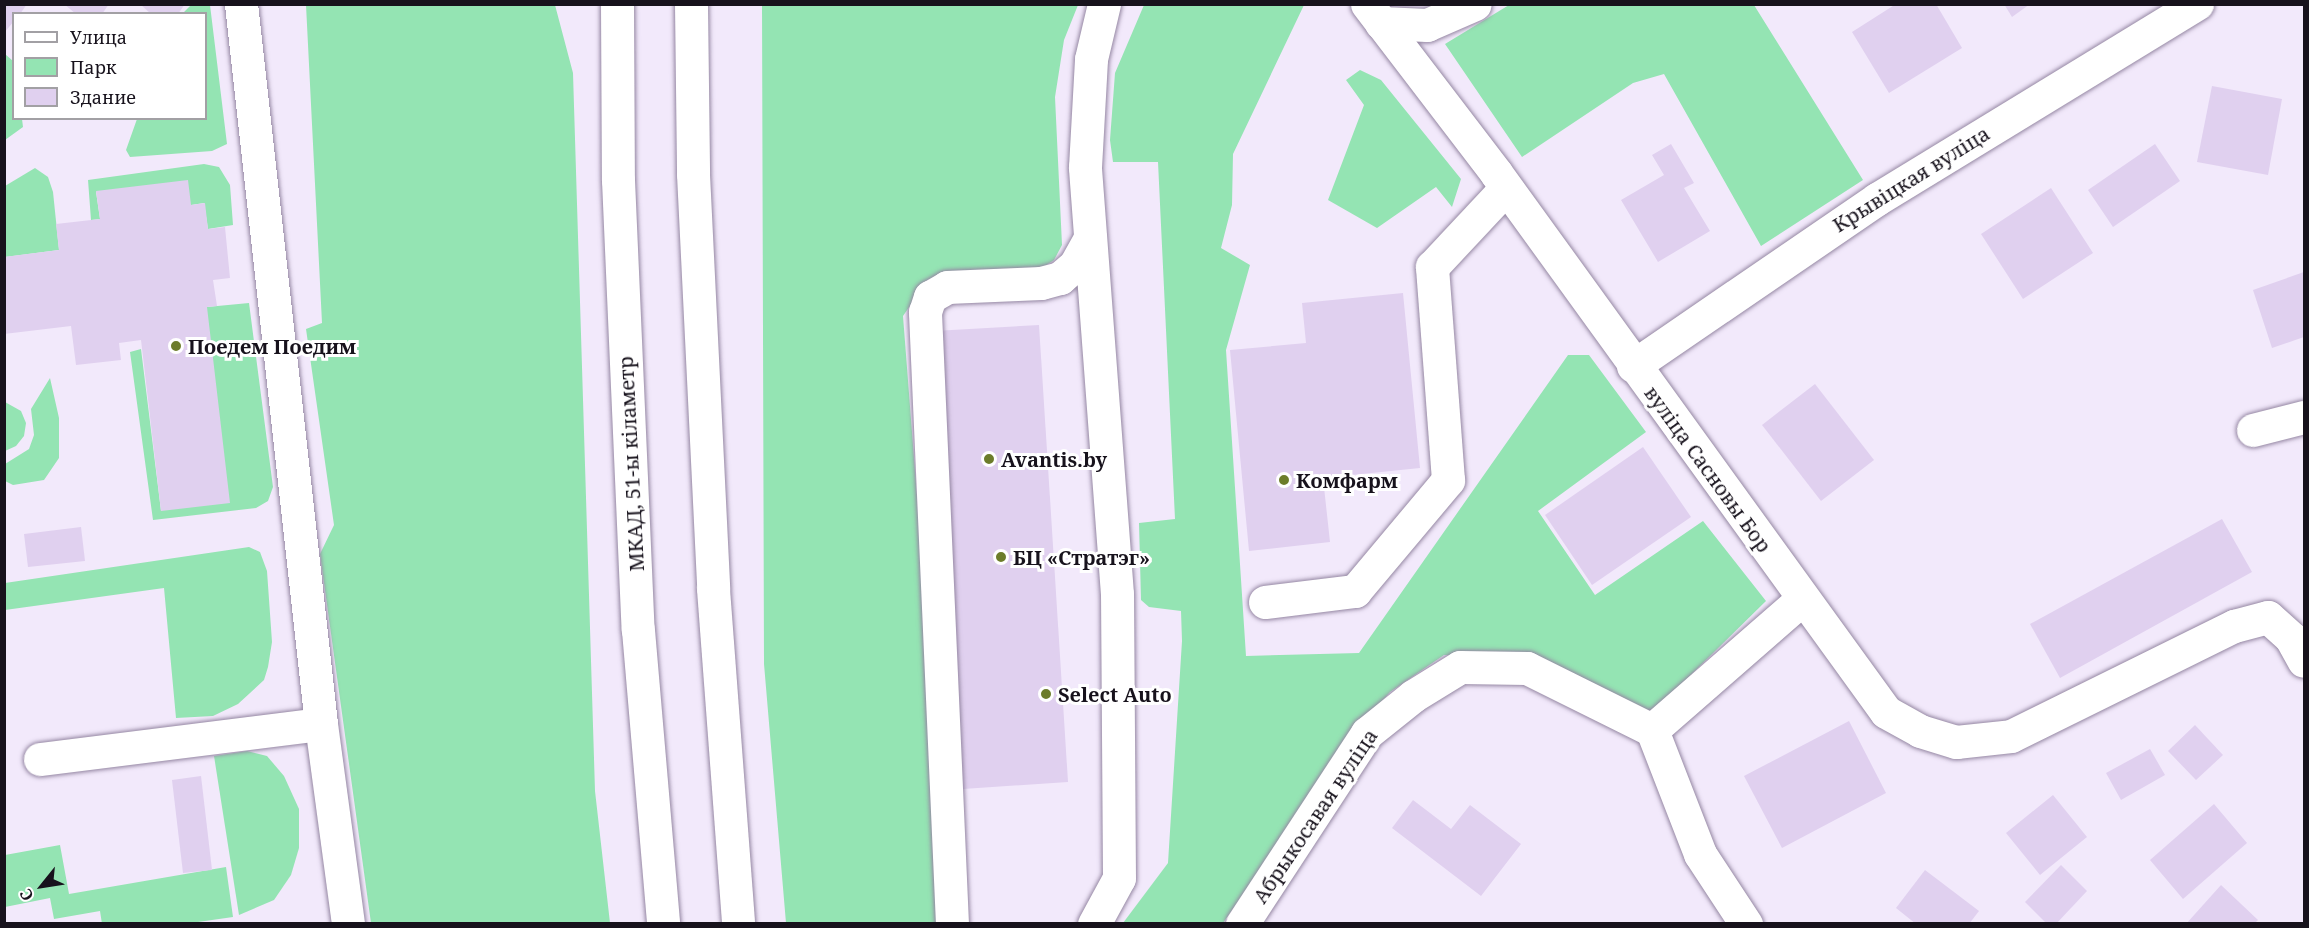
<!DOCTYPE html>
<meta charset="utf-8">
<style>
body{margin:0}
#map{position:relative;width:2309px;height:928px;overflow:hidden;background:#f2e9fb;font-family:"Noto Serif",serif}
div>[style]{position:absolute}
.green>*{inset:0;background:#94e4b3}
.building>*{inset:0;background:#e0d0ef}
.roads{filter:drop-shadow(0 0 2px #9587a3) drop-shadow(0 0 2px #9587a3)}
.minor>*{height:33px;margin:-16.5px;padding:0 16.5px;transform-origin:16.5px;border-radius:16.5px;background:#fff}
.highway>*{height:33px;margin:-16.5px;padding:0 16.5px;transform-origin:16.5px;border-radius:16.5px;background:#fff}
.dots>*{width:16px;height:16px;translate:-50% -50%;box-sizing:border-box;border:3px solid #fff;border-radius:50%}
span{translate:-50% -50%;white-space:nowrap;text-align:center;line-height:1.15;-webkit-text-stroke:6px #fff;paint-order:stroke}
.street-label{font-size:20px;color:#17121c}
.poi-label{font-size:20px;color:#17121c;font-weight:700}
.left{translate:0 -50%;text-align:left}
.frame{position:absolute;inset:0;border:6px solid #17121c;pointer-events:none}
.legend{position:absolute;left:12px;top:12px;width:195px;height:108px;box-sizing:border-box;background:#fff;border:2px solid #a2a0a4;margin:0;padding:8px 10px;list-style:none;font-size:18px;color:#17121c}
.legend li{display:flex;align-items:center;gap:12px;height:30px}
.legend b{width:30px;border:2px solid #a2a0a4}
.north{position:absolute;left:12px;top:856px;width:60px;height:60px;-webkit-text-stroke:4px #fff;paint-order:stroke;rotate:240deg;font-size:16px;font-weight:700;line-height:24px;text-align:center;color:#17121c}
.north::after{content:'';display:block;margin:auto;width:21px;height:27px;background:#17121c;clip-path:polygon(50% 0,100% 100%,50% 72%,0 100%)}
</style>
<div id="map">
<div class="green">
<div style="clip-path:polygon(192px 4px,210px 5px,227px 144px,212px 151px,130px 157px,126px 150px,137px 119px,206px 118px,206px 14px,183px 13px)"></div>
<div style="clip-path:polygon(306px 5px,555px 5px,573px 73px,595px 791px,610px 923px,371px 923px,320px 554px,334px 525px,306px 329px,322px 323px)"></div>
<div style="clip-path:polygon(762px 5px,1078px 5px,1064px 40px,1055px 97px,1062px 245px,1054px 260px,1042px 268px,918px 294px,903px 316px,950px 923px,786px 923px,764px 664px)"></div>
<div style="clip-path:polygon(1144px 5px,1304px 5px,1233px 154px,1232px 205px,1221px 248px,1250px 265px,1226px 350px,1246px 656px,1359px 653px,1568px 355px,1589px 355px,1646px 432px,1538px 511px,1595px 595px,1703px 521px,1766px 601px,1649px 716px,1533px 655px,1444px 655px,1390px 692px,1365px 720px,1223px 923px,1123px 923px,1168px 863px,1182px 641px,1181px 611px,1149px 607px,1141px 600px,1139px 523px,1175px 519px,1158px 162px,1113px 162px,1110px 140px,1115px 73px)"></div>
<div style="clip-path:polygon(1509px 5px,1754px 5px,1863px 180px,1761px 246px,1664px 74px,1633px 83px,1522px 157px,1445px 44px)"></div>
<div style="clip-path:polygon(5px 54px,13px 61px,14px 118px,22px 119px,23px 127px,5px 140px)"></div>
<div style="clip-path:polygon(1360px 70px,1381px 80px,1461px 179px,1452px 207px,1436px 187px,1377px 228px,1328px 200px,1364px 105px,1346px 80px)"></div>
<div style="clip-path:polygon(204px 164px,219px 167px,230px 185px,233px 225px,208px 229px,204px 203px,191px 205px,96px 192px,100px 219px,91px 220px,88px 180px)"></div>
<div style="clip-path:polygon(35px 168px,48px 177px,53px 192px,59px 250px,5px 257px,5px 186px)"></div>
<div style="clip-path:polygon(249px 303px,273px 487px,268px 501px,256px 508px,153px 520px,130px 352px,141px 349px,161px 511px,207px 307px)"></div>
<div style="clip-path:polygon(50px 378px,59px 418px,59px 458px,44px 480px,13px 485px,5px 481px,5px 464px,29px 449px,34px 435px,31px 409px)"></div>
<div style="clip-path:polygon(5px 402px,21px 411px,26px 423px,24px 436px,16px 446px,5px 451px)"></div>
<div style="clip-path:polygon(249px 547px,260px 552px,267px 571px,272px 642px,268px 667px,264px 680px,238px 704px,213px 716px,176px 718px,164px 588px,5px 610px,5px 583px)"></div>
<div style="clip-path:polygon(247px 751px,267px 756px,284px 776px,299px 809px,299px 848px,291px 875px,274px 900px,239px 915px,214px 756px)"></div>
<div style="clip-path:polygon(60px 845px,69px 894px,226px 867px,233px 917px,191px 923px,102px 924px,100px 911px,54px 919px,50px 898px,5px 907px,5px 855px)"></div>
</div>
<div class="building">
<div style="clip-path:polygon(4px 4px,27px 4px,20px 14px,14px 14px,14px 21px,4px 33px)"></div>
<div style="clip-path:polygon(64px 4px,109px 4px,102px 14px,76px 14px)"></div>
<div style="clip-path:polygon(140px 4px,185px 4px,178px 14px,151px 14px)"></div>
<div style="clip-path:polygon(1896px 4px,1936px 4px,1962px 48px,1889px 93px,1852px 32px)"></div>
<div style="clip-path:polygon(2004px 4px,2030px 4px,2012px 17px)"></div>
<div style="clip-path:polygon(2212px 86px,2282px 99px,2268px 175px,2197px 162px)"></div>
<div style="clip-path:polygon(1671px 144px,1694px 183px,1684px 188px,1710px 231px,1658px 262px,1621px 200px,1664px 175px,1652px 155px)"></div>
<div style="clip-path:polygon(2155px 144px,2180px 181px,2113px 227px,2088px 190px)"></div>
<div style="clip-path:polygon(188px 180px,191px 205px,205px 203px,208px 229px,225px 227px,230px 278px,213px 280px,217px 306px,207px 307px,230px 503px,161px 511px,141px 340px,119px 343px,121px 360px,76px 365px,71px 326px,4px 334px,4px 257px,59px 250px,56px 224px,100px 219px,96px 191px)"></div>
<div style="clip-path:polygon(2051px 188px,2093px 253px,2023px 299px,1981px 234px)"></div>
<div style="clip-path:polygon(2304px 272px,2304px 337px,2272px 348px,2253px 290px)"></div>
<div style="clip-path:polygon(1403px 293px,1420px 468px,1323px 478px,1330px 542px,1249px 551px,1230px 350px,1306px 343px,1302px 303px)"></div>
<div style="clip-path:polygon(1039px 325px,1068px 782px,963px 789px,934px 331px)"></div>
<div style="clip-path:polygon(1815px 384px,1874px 460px,1821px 501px,1762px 425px)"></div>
<div style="clip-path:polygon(1643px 447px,1691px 517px,1592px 585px,1545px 515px)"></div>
<div style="clip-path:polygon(2222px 519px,2252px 572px,2060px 678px,2030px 624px)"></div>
<div style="clip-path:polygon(81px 527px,85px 561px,28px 567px,24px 534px)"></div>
<div style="clip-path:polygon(1849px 721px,1886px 793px,1782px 848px,1744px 776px)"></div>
<div style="clip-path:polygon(2195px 725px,2223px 755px,2196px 780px,2168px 751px)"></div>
<div style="clip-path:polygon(2150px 749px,2165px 775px,2121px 800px,2106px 773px)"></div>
<div style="clip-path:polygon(201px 776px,212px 870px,183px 873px,172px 780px)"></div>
<div style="clip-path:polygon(2053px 795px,2087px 837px,2040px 875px,2006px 833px)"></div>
<div style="clip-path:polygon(1413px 800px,1451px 829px,1470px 805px,1521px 844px,1481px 896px,1392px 828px)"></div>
<div style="clip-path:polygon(2214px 804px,2247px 843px,2183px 899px,2150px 860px)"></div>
<div style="clip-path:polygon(2061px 865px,2087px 891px,2056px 924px,2047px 924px,2025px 902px)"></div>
<div style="clip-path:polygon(1925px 870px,1979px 911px,1969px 924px,1916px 924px,1896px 908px)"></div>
<div style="clip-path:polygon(2221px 885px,2258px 920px,2254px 924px,2186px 924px)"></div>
</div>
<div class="roads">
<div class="minor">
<div style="left:241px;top:4px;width:724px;rotate:83.66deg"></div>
<div style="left:321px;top:724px;width:202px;rotate:82.3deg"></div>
<div style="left:1367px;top:4px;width:213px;rotate:52.6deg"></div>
<div style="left:1496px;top:173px;width:665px;rotate:54.11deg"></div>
<div style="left:1886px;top:712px;width:39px;rotate:29deg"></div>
<div style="left:1920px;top:731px;width:38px;rotate:17deg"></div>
<div style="left:1956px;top:742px;width:55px;rotate:-6.2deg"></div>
<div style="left:2011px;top:736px;width:249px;rotate:-26.3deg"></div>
<div style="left:2234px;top:626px;width:35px;rotate:-15deg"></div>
<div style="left:2268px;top:617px;width:31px;rotate:42deg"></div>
<div style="left:2291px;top:638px;width:26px;rotate:61deg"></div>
<div style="left:1381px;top:23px;width:46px;rotate:2.5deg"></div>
<div style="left:1427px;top:25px;width:52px;rotate:-23.6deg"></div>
<div style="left:1633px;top:366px;width:296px;rotate:-34.4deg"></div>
<div style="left:1877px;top:199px;width:375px;rotate:-31.4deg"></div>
<div style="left:2253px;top:430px;width:53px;rotate:-14.3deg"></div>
<div style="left:1265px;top:602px;width:91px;rotate:-7deg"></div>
<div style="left:1355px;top:591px;width:145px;rotate:-50deg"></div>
<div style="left:1448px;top:480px;width:214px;rotate:-94.3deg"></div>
<div style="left:1432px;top:267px;width:108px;rotate:-46.9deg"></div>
<div style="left:1652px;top:730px;width:133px;rotate:68.8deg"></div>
<div style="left:1700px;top:854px;width:84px;rotate:56.7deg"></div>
<div style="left:1652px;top:730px;width:198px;rotate:-41.1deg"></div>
<div style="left:40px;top:759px;width:283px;rotate:-7.1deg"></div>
<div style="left:952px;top:924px;width:613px;rotate:-92.53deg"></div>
<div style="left:925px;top:312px;width:16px;rotate:-72deg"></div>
<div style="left:930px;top:297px;width:20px;rotate:-30deg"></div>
<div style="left:947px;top:287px;width:94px;rotate:-2.4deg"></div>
<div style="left:1041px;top:283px;width:20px;rotate:-15deg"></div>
<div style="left:1060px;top:278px;width:20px;rotate:-41deg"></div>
<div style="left:1075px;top:265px;width:31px;rotate:-61deg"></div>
<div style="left:1094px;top:924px;width:52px;rotate:-61.5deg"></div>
<div style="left:1119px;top:878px;width:284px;rotate:-90.4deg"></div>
<div style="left:1117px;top:594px;width:428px;rotate:-94.3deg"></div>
<div style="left:1085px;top:167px;width:108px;rotate:-86.8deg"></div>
<div style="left:1091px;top:59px;width:57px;rotate:-76.7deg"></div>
<div style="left:1242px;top:924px;width:228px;rotate:-56.8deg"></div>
<div style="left:1367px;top:733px;width:59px;rotate:-38.8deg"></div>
<div style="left:1413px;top:696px;width:55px;rotate:-31.7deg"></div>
<div style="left:1460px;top:667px;width:67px;rotate:0.9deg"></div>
<div style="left:1527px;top:668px;width:140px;rotate:26.4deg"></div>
</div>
<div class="highway">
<div style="left:617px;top:4px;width:176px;rotate:89.7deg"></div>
<div style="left:618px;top:180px;width:450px;rotate:87.5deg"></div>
<div style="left:638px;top:630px;width:295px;rotate:85.1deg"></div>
<div style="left:691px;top:4px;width:170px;rotate:89.3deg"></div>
<div style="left:693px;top:174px;width:415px;rotate:87.2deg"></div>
<div style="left:713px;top:589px;width:336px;rotate:85.7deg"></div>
</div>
</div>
<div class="dots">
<div style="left:176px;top:346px;background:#6c7c2b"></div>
<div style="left:989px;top:459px;background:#6c7c2b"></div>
<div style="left:1284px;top:480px;background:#6c7c2b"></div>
<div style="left:1001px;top:557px;background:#6c7c2b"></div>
<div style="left:1046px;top:694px;background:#6c7c2b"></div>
</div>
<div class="street-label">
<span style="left:1911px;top:179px;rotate:-32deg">Крывіцкая вуліца</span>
<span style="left:631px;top:464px;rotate:-93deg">МКАД, 51-ы кіламетр</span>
<span style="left:1708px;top:469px;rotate:54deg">вуліца Сасновы Бор</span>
<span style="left:1315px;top:816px;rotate:-56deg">Абрыкосавая вуліца</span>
</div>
<div class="poi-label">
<span class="left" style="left:188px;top:346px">Поедем Поедим</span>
<span class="left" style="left:1001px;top:459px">Avantis.by</span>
<span class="left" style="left:1296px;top:480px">Комфарм</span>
<span class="left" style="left:1013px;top:557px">БЦ «Стратэг»</span>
<span class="left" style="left:1058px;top:694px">Select Auto</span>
</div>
<div class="frame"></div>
<ul class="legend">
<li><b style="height:8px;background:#fff"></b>Улица</li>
<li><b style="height:16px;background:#94e4b3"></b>Парк</li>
<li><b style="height:16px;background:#e0d0ef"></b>Здание</li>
</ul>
<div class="north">С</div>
</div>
